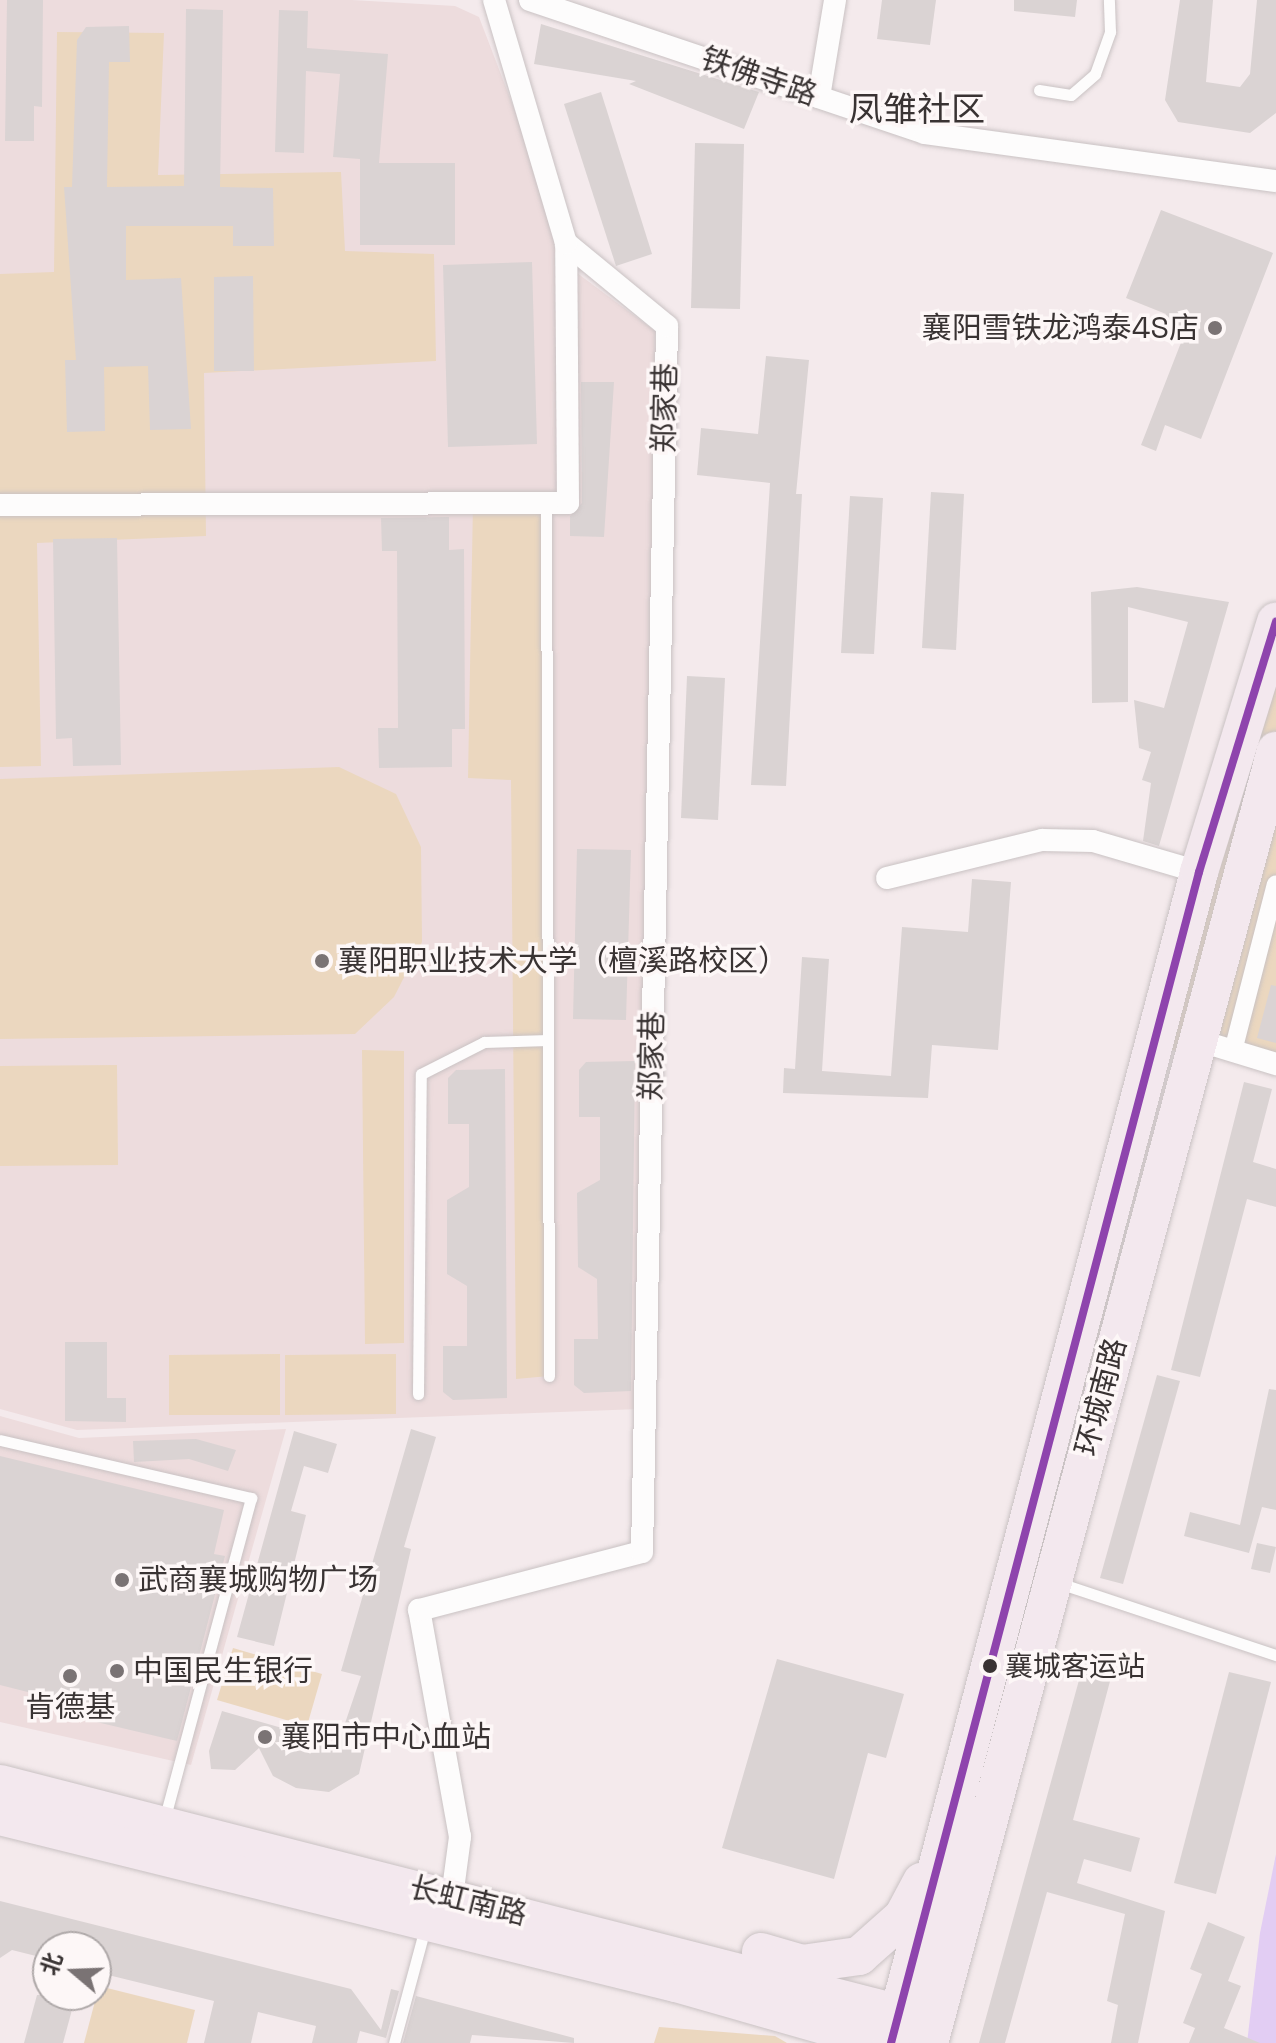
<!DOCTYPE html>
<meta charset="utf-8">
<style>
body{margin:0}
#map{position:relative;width:1276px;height:2043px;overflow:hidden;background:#f4eaec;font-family:"Space Grotesk","Noto Sans SC",sans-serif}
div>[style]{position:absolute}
.built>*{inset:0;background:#eddcdd}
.green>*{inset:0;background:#ebd7bf}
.water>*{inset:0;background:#e2cdf3}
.building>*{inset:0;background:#dad3d3}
.roads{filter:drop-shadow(0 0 2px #c9c2c3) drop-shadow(0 0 2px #c9c2c3)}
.service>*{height:11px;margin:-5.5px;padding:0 5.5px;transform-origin:5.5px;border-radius:5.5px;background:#fdfcfc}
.pedestrian>*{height:18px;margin:-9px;padding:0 9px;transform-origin:9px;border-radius:9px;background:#fdfcfc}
.minor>*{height:22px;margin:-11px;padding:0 11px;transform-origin:11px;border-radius:11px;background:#fdfcfc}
.trunk>*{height:38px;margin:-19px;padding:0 19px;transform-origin:19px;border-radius:19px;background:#f3e8ee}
.bus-1>*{height:8px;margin:-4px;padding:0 4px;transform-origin:4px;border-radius:4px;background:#8e44ad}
.dots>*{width:22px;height:22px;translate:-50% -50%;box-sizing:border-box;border:4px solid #fdf7f7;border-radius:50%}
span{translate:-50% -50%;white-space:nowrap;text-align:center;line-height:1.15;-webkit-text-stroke:7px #fdf7f7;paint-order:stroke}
.bus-label{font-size:28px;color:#393333}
.left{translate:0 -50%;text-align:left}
.street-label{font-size:30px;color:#393333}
.poi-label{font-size:30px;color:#393333}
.right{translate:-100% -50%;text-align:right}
.quarter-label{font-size:34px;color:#393333}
.north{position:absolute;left:32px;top:1931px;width:80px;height:80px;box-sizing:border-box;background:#fdf7f7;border:2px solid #afa9a9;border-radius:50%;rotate:289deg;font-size:22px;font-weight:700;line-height:32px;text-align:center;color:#393333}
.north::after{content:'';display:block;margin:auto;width:28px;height:36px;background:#7a7374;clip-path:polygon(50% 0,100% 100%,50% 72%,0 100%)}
</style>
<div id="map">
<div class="built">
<div style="clip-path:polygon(0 0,352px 0,455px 6px,479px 17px,577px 273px,655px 331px,639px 1409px,77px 1430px,0 1409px)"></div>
<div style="clip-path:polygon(0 1416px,79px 1438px,286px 1429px,191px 1765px,0 1722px)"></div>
</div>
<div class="green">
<div style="clip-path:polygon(57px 32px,164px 33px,158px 175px,341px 172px,345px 251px,434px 254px,436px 361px,204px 373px,206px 536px,37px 543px,41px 766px,0 767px,0 274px,54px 272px)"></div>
<div style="clip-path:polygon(473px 503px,546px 503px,549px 1376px,516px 1379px,511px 780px,468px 778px)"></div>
<div style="clip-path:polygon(1276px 622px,1276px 1068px,1154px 1047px)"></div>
<div style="clip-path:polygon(339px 767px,396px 794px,421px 847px,422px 942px,394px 997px,355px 1034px,0 1039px,0 779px)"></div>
<div style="clip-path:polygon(362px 1050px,404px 1051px,404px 1343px,365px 1344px)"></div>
<div style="clip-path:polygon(117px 1065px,118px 1165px,0 1166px,0 1066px)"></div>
<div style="clip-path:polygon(280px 1354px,280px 1415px,169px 1415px,169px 1355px)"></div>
<div style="clip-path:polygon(396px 1354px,396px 1414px,285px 1415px,285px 1355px)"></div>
<div style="clip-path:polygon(233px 1648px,322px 1674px,307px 1726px,217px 1700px)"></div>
<div style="clip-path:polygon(99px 1986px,195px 2010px,187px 2043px,84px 2043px)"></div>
<div style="clip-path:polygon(659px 2027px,775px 2036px,787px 2043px,654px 2043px)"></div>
</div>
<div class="water">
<div style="clip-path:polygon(1276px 1854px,1276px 2043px,1247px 2043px,1260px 1933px)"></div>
</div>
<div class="building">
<div style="clip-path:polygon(7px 0,43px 0,42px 107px,34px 106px,34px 141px,5px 141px)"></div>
<div style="clip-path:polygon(882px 0,936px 0,930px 45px,877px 39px)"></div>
<div style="clip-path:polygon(1014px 0,1077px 0,1075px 17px,1014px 11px)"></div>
<div style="clip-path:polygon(1180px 0,1213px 0,1206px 82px,1240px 87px,1250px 74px,1257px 0,1276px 0,1276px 113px,1250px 133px,1178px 122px,1165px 100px)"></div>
<div style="clip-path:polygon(186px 9px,223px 10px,220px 187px,273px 188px,274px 246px,233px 246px,233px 226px,126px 226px,126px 280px,181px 278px,191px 429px,150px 430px,148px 366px,104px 367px,105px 431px,67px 432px,65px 360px,76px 360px,64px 187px,72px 187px,77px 40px,86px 27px,129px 26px,130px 62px,109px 62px,107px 187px,184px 186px)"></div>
<div style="clip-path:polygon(279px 10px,308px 11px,307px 48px,388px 54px,379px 163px,455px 163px,455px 245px,360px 245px,360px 159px,333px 157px,340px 74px,306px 71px,304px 153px,275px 152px)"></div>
<div style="clip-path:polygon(541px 24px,759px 92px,744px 129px,629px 84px,636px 81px,534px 64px)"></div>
<div style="clip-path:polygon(601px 92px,652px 254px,616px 266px,564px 104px)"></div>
<div style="clip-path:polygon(695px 143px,744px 144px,740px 309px,691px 308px)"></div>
<div style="clip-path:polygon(1161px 210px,1273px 253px,1201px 439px,1165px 425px,1156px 451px,1141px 445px,1182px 340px,1159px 332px,1166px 314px,1126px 298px)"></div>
<div style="clip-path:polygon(532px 262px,537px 444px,448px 447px,443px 265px)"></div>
<div style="clip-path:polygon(253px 276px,254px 371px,214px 371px,214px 277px)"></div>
<div style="clip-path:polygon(766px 356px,809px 360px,796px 494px,802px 494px,786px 786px,751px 785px,770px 483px,697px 475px,701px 428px,758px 434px)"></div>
<div style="clip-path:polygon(581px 382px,614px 382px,604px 537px,570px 536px,570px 516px,582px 503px)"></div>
<div style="clip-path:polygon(931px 492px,964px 494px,956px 650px,922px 648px)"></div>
<div style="clip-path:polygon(850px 496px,883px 498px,874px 654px,841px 653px)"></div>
<div style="clip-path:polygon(449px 517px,449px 550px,464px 549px,465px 729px,452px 729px,452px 767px,379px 768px,378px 728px,398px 728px,397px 551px,382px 551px,381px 518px)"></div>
<div style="clip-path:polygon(117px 538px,121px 765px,73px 766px,72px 738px,56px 739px,53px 539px)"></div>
<div style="clip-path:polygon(1137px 587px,1229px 602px,1159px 846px,1143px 841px,1151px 783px,1142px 780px,1151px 752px,1139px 748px,1134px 700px,1164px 708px,1188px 622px,1128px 607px,1128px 702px,1092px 703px,1091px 592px)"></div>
<div style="clip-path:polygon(687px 676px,725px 678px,718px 820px,681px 818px)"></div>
<div style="clip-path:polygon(577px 849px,631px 850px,626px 1020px,573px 1019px)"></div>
<div style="clip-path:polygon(972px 879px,1011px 882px,998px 1050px,932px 1045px,928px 1098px,783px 1093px,784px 1068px,795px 1069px,802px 957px,829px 959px,822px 1071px,891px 1076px,902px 927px,968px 932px)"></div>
<div style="clip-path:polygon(1271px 985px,1276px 986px,1276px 1043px,1257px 1038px)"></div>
<div style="clip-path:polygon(635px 1061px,631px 1391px,584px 1393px,574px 1385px,574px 1339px,598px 1339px,597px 1279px,578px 1267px,577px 1193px,600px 1180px,600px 1117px,579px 1117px,579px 1070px,586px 1062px)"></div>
<div style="clip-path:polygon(505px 1069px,507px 1398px,453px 1400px,443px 1392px,443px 1346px,467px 1346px,467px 1286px,447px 1274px,447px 1200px,469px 1187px,469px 1124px,448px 1124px,448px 1078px,456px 1070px)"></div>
<div style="clip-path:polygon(1244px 1082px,1272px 1089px,1253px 1162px,1276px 1169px,1276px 1207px,1247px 1199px,1200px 1377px,1171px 1370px)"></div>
<div style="clip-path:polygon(65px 1342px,107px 1342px,107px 1398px,126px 1398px,126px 1422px,65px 1421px)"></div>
<div style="clip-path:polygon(1157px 1375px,1180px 1381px,1123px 1584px,1100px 1578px)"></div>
<div style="clip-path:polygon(1269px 1389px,1276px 1390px,1276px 1510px,1262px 1507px,1249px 1553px,1184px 1536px,1190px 1512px,1240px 1525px)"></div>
<div style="clip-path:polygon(411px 1429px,436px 1437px,404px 1547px,411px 1549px,359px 1774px,329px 1792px,296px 1788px,273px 1776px,259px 1748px,235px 1770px,211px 1769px,209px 1751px,222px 1711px,338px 1744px,361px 1676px,341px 1671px)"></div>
<div style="clip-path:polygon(294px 1431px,337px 1444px,328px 1473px,304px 1466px,291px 1511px,306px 1515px,274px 1646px,237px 1637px)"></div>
<div style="clip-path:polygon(196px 1439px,236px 1450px,228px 1471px,189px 1459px,134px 1462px,133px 1441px)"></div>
<div style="clip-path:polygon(0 1456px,224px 1510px,214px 1554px,225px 1556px,177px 1741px,88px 1720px,91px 1708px,0 1685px)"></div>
<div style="clip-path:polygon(1257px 1543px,1276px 1547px,1270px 1573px,1251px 1569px)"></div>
<div style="clip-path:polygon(777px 1659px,904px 1694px,886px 1758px,868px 1753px,834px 1879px,722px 1848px)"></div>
<div style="clip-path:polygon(1084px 1662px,1113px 1670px,1073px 1820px,1140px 1838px,1131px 1872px,1084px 1859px,1077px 1883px,1165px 1911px,1138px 2043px,1111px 2043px,1118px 2005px,1107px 2001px,1125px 1914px,1047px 1892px,1005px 2043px,979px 2043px)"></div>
<div style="clip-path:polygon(1229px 1672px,1271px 1682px,1216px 1894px,1174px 1883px)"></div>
<div style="clip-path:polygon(0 1901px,351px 1989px,381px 2030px,391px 1989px,399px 1991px,386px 2038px,360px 2031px,357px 2043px,312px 2043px,316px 2026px,258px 2012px,251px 2043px,204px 2043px,214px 2001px,96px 1972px,96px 1947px,48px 1947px,48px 1959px,12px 1950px,0 1958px)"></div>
<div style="clip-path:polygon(1208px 1922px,1245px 1937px,1228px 1981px,1241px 1986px,1224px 2028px,1260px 2043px,1189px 2043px,1195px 2028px,1183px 2023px,1202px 1974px,1190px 1969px)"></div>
<div style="clip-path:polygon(37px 1995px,76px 1995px,63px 2043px,24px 2043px)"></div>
<div style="clip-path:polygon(416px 1996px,574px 2038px,574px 2043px,472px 2035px,470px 2043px,403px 2043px)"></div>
</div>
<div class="roads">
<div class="service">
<div style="left:1039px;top:90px;width:32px;rotate:9deg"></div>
<div style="left:1071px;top:95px;width:32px;rotate:-41deg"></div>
<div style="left:1095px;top:74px;width:45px;rotate:-70.3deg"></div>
<div style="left:1110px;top:32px;width:32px;rotate:-92deg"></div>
<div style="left:546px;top:503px;width:873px;rotate:89.8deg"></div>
<div style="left:418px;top:1394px;width:320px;rotate:-89.5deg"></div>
<div style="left:421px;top:1074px;width:71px;rotate:-26.9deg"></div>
<div style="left:484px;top:1042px;width:64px;rotate:-1.8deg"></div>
<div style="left:0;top:1440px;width:258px;rotate:13deg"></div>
<div style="left:251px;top:1498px;width:335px;rotate:105.1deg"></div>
<div style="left:1059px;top:1583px;width:229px;rotate:18.4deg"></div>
<div style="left:394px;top:2043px;width:119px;rotate:-74.9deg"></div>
</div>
<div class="pedestrian">
<div style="left:1233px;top:1051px;width:172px;rotate:-75.6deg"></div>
</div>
<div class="minor">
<div style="left:530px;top:0;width:417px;rotate:18.6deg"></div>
<div style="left:925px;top:133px;width:354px;rotate:7.8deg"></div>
<div style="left:819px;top:97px;width:98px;rotate:-80.6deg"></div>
<div style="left:0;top:505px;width:568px;rotate:-0.2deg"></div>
<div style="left:568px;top:503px;width:260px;rotate:-90.4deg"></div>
<div style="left:887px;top:878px;width:160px;rotate:-13.8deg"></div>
<div style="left:1042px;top:840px;width:51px;rotate:1.1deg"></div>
<div style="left:1093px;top:841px;width:110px;rotate:16.3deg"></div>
<div style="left:1197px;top:1040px;width:83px;rotate:16.9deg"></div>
<div style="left:452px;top:1897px;width:61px;rotate:-82.4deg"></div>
<div style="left:460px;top:1837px;width:231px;rotate:-100.2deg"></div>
<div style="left:419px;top:1610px;width:230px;rotate:-14.6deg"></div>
<div style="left:642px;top:1552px;width:1226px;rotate:-88.83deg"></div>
<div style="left:667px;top:326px;width:131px;rotate:-140.6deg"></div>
<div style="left:566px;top:243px;width:253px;rotate:-106.5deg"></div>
</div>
<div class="trunk">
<div style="left:0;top:1784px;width:950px;rotate:14.33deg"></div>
<div style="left:0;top:1816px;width:696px;rotate:13.88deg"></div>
<div style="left:676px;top:1983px;width:218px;rotate:15.9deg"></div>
<div style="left:761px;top:1952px;width:43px;rotate:16.3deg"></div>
<div style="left:802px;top:1964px;width:58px;rotate:-8deg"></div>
<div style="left:859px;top:1956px;width:59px;rotate:-41.6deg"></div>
<div style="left:903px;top:1917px;width:40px;rotate:-62deg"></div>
<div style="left:891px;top:2043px;width:1211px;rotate:-75.26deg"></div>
<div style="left:1199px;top:872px;width:262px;rotate:-72.9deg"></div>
<div style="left:929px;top:2043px;width:1338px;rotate:-74.97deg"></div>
</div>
</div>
<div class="bus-1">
<div style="left:891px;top:2043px;width:1211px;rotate:-75.26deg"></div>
<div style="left:1199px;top:872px;width:262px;rotate:-72.9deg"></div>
</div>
<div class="dots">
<div style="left:1215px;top:328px;background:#7a7374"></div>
<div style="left:322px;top:961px;background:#7a7374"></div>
<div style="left:122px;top:1580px;background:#7a7374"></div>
<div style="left:990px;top:1666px;background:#393333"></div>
<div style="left:117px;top:1671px;background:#7a7374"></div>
<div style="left:70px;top:1676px;background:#7a7374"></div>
<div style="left:265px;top:1737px;background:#7a7374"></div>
</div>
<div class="bus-label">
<span class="left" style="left:1005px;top:1666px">襄城客运站</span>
</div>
<div class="street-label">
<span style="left:759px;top:77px;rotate:19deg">铁佛寺路</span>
<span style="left:665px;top:408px;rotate:-89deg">郑家巷</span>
<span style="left:652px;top:1056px;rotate:-89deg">郑家巷</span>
<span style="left:1101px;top:1397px;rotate:-75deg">环城南路</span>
<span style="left:468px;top:1901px;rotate:14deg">长虹南路</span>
</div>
<div class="poi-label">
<span class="right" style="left:1199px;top:328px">襄阳雪铁龙鸿泰4S店</span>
<span class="left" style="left:338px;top:961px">襄阳职业技术大学（檀溪路校区）</span>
<span class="left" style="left:138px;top:1580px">武商襄城购物广场</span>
<span class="left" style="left:133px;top:1671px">中国民生银行</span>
<span style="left:70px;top:1707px">肯德基</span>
<span class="left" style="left:281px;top:1737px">襄阳市中心血站</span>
</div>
<div class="quarter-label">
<span style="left:917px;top:110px">凤雏社区</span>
</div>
<div class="north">北</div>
</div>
